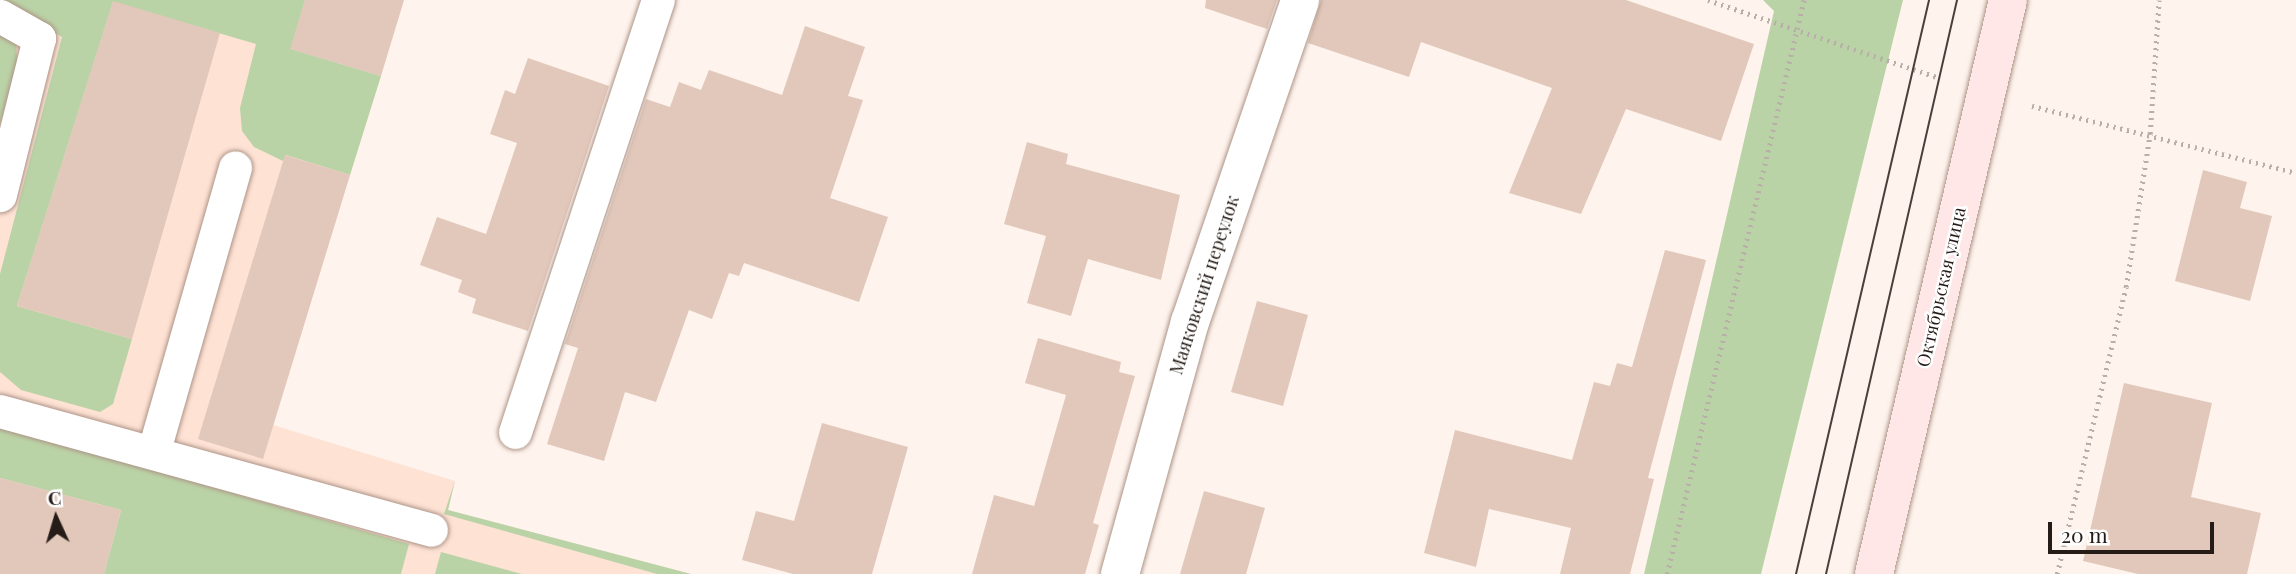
<!DOCTYPE html>
<meta charset="utf-8">
<style>
body{margin:0}
#map{position:relative;width:2296px;height:574px;overflow:hidden;background:#fef3ed;font-family:"Playfair Display",serif}
div>[style]{position:absolute}
.built>*{inset:0;background:#fee2d4}
.green>*{inset:0;background:#bad3a6}
.building>*{inset:0;background:#e2c8ba}
.path>*{height:4.5px;margin-top:-2.25px;transform-origin:0;background:repeating-linear-gradient(90deg,#b9afa9 0 2px,transparent 0 7px)}
.roads{filter:drop-shadow(0 0 2px #ad9487) drop-shadow(0 0 2px #ad9487)}
.lane>*{height:33px;margin:-16.5px;padding:0 16.5px;transform-origin:16.5px;border-radius:16.5px;background:#fff}
.street>*{height:38px;margin:-19px;padding:0 19px;transform-origin:19px;border-radius:19px;background:#fff}
.secondary>*{height:38px;margin:-19px;padding:0 19px;transform-origin:19px;border-radius:19px;background:#fee7e6}
.tram>*{height:2px;margin:-1px;padding:0 1px;transform-origin:1px;border-radius:1px;background:#4a403b}
span{translate:-50% -50%;white-space:nowrap;text-align:center;line-height:1.15;-webkit-text-stroke:5px #fff;paint-order:stroke}
.street-label{font-size:18px;color:#261c17}
.north{position:absolute;left:21px;top:483px;width:70px;height:70px;-webkit-text-stroke:5px #fff;paint-order:stroke;rotate:356deg;font-size:19px;font-weight:700;line-height:28px;text-align:center;color:#261c17}
.north::after{content:'';display:block;margin:auto;width:24px;height:32px;background:#261c17;clip-path:polygon(50% 0,100% 100%,50% 72%,0 100%)}
.scale{position:absolute;left:2048px;top:522px;width:166px;height:32px;box-sizing:border-box;border:4px solid #261c17;border-top:0;padding-left:9px;font-size:21px;line-height:24px;white-space:nowrap;color:#261c17;-webkit-text-stroke:5px #fff;paint-order:stroke}
</style>
<div id="map">
<div class="built">
<div style="clip-path:polygon(0 0,404px 0,273px 425px,455px 481px,448px 510px,691px 574px,0 574px)"></div>
</div>
<div class="green">
<div style="clip-path:polygon(0 0,305px 0,291px 49px,381px 76px,350px 175px,286px 155px,283px 161px,254px 147px,242px 131px,240px 108px,256px 44px,113px 2px,17px 306px,132px 339px,113px 404px,100px 412px,21px 390px,0 372px,0 274px,62px 37px)"></div>
<div style="clip-path:polygon(1763px 0,1903px 0,1761px 574px,1644px 574px,1774px 11px)"></div>
<div style="clip-path:polygon(0 29px,16px 39px,17px 61px,0 125px)"></div>
<div style="clip-path:polygon(0 426px,409px 544px,401px 574px,104px 574px,121px 510px,0 478px)"></div>
<div style="clip-path:polygon(455px 481px,448px 510px,691px 574px,657px 574px,444px 514px)"></div>
<div style="clip-path:polygon(441px 552px,522px 574px,435px 574px)"></div>
</div>
<div class="building">
<div style="clip-path:polygon(305px 0,404px 0,381px 76px,290px 49px)"></div>
<div style="clip-path:polygon(1206px 0,1277px 0,1267px 29px,1205px 8px)"></div>
<div style="clip-path:polygon(1321px 0,1626px 0,1754px 44px,1721px 141px,1626px 109px,1581px 214px,1509px 193px,1552px 88px,1421px 42px,1409px 77px,1308px 43px)"></div>
<div style="clip-path:polygon(113px 1px,220px 33px,132px 339px,17px 306px)"></div>
<div style="clip-path:polygon(805px 26px,865px 47px,848px 96px,863px 100px,830px 198px,888px 217px,859px 302px,744px 263px,739px 276px,729px 273px,712px 319px,689px 310px,656px 402px,625px 392px,604px 461px,547px 444px,578px 348px,565px 344px,646px 99px,670px 107px,679px 82px,701px 90px,709px 70px,782px 95px)"></div>
<div style="clip-path:polygon(528px 58px,609px 86px,528px 331px,472px 313px,476px 299px,458px 292px,462px 280px,420px 265px,437px 217px,486px 234px,517px 143px,490px 134px,505px 90px,515px 94px)"></div>
<div style="clip-path:polygon(1027px 142px,1068px 154px,1066px 164px,1180px 195px,1161px 280px,1088px 259px,1071px 316px,1027px 303px,1046px 236px,1004px 224px)"></div>
<div style="clip-path:polygon(285px 155px,350px 175px,263px 459px,198px 439px)"></div>
<div style="clip-path:polygon(2203px 170px,2247px 182px,2240px 208px,2272px 216px,2250px 301px,2175px 281px)"></div>
<div style="clip-path:polygon(1665px 250px,1706px 260px,1648px 478px,1654px 479px,1630px 574px,1560px 574px,1571px 528px,1489px 509px,1476px 567px,1424px 553px,1455px 430px,1572px 460px,1594px 382px,1610px 386px,1617px 363px,1632px 367px)"></div>
<div style="clip-path:polygon(1257px 301px,1308px 315px,1283px 406px,1231px 392px)"></div>
<div style="clip-path:polygon(1038px 338px,1121px 362px,1119px 372px,1135px 376px,1093px 523px,1099px 525px,1085px 574px,972px 574px,994px 495px,1034px 506px,1066px 395px,1025px 383px)"></div>
<div style="clip-path:polygon(2124px 383px,2212px 403px,2191px 497px,2261px 513px,2247px 574px,2138px 574px,2083px 561px)"></div>
<div style="clip-path:polygon(822px 423px,908px 447px,872px 574px,793px 574px,742px 560px,756px 511px,794px 521px)"></div>
<div style="clip-path:polygon(0 478px,121px 510px,104px 574px,0 574px)"></div>
<div style="clip-path:polygon(1204px 491px,1265px 508px,1246px 574px,1180px 574px)"></div>
</div>
<div class="path">
<div style="left:1708px;top:0;width:245px;rotate:18.6deg"></div>
<div style="left:2032px;top:106px;width:272px;rotate:14.2deg"></div>
<div style="left:1667px;top:574px;width:590px;rotate:-76.58deg"></div>
<div style="left:2057px;top:574px;width:295px;rotate:-76.5deg"></div>
<div style="left:2126px;top:287px;width:155px;rotate:-81.1deg"></div>
<div style="left:2150px;top:134px;width:134px;rotate:-86.2deg"></div>
</div>
<div class="roads">
<div class="lane">
<div style="left:0;top:16px;width:45px;rotate:29.4deg"></div>
<div style="left:39px;top:38px;width:162px;rotate:104deg"></div>
<div style="left:0;top:411px;width:447px;rotate:15.4deg"></div>
<div style="left:515px;top:432px;width:455px;rotate:-71.7deg"></div>
<div style="left:154px;top:450px;width:294px;rotate:-74deg"></div>
</div>
<div class="street">
<div style="left:1120px;top:574px;width:262px;rotate:-74.5deg"></div>
<div style="left:1190px;top:322px;width:340px;rotate:-71.1deg"></div>
</div>
<div class="secondary">
<div style="left:1874px;top:574px;width:589px;rotate:-76.86deg"></div>
</div>
</div>
<div class="tram">
<div style="left:1796px;top:574px;width:589px;rotate:-76.95deg"></div>
<div style="left:1826px;top:574px;width:589px;rotate:-77.14deg"></div>
</div>
<div class="street-label">
<span style="left:1204px;top:285px;rotate:-72deg">Маяковский переулок</span>
<span style="left:1941px;top:287px;rotate:-77deg">Октябрьская улица</span>
</div>
<div class="north">С</div>
<div class="scale">20 m</div>
</div>
